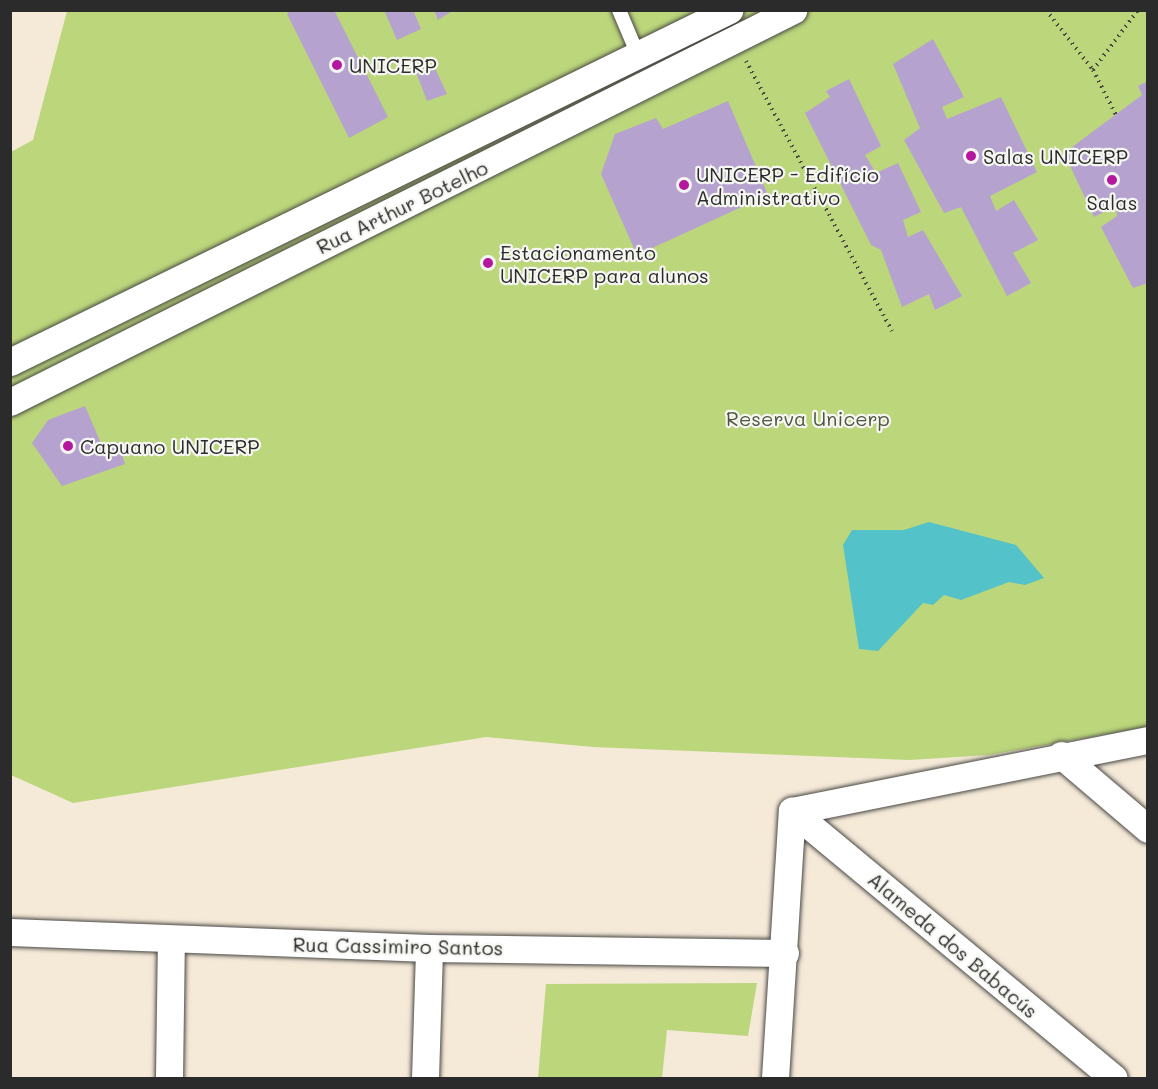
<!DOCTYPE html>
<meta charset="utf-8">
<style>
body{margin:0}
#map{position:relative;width:1158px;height:1089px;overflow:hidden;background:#f5e9d8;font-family:Mali,sans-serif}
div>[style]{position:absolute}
.green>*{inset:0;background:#bbd67b}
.water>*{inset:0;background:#54c2c9}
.building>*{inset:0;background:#b6a2cf}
.path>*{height:4px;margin-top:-2px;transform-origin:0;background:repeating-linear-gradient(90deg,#494845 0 1.5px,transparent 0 6px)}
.roads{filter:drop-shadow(0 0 2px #494845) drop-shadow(0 0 2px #494845)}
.service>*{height:14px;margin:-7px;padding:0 7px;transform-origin:7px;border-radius:7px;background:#fff}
.minor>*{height:27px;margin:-13.5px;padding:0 13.5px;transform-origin:13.5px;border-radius:13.5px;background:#fff}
.dots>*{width:16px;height:16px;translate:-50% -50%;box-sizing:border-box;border:3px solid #f6f6f2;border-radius:50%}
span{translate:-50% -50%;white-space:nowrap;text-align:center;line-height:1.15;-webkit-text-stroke:4.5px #f6f6f2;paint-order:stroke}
.poi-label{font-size:20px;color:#2b2b2b}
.left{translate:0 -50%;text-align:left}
.street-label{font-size:20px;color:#2b2b2b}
.park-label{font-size:20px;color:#4f563f}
.frame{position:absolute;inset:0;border:12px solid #2b2b2b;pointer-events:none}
</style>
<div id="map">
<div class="green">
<div style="clip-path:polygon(67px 11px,1147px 11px,1147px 727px,989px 755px,909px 760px,593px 747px,486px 737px,73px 803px,11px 775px,11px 152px,33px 140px)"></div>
<div style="clip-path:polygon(757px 983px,748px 1036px,667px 1030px,662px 1078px,538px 1078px,546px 984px)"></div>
</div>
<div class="water">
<div style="clip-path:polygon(929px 522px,1016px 545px,1044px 578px,1025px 585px,1009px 582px,961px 600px,944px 595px,933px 605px,923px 603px,878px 651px,859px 649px,843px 545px,852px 530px,904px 530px)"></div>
</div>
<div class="building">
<div style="clip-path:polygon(291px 10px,334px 10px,388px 117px,349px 138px,287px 14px)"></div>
<div style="clip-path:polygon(384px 10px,413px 10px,421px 29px,397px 40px)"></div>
<div style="clip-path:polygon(434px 10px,454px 10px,438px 20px)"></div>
<div style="clip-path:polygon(933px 39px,964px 97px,942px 107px,947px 119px,1001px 97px,1037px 172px,990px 196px,996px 211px,1014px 200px,1038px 240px,1013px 253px,1031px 283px,1007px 296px,961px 207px,944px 213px,904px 140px,920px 128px,893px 64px)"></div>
<div style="clip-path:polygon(433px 64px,447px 94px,427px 101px,416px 72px)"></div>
<div style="clip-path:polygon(849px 79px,881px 146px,865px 155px,876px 173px,898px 163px,921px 212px,903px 220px,908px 237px,923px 230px,962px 296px,935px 310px,929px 294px,902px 307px,881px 250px,871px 245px,805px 113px,830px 97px,826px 91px)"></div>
<div style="clip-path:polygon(1148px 81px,1148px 283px,1133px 288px,1101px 227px,1117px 216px,1116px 206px,1094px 217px,1064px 153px,1142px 95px,1138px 86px)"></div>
<div style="clip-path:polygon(728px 101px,768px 195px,637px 255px,601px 174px,615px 134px,656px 118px,663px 129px)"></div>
<div style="clip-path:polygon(85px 406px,103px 448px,118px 442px,125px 464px,62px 486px,32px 443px,48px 420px)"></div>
</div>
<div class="path">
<div style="left:1046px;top:10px;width:76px;rotate:51.9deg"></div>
<div style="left:1093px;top:70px;width:51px;rotate:62.9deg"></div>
<div style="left:746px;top:61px;width:307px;rotate:61.6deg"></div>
<div style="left:1093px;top:70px;width:75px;rotate:-53.1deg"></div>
</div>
<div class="roads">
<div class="service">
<div style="left:619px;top:10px;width:49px;rotate:67.1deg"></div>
</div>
<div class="minor">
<div style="left:10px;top:362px;width:801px;rotate:-26.08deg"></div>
<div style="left:10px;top:402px;width:876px;rotate:-26.59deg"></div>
<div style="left:1061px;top:755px;width:114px;rotate:40.4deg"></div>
<div style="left:792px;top:811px;width:418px;rotate:39.7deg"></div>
<div style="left:792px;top:811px;width:363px;rotate:-11.3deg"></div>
<div style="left:10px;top:932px;width:419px;rotate:2.2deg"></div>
<div style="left:429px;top:948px;width:356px;rotate:0.8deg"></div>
<div style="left:169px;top:1078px;width:138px;rotate:-89.2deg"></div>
<div style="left:425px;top:1078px;width:130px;rotate:-88.2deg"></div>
<div style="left:775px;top:1078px;width:268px;rotate:-86.4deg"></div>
</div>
</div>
<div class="dots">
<div style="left:337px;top:65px;background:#b5179e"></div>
<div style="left:971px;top:156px;background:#b5179e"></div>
<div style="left:1112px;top:180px;background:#b5179e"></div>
<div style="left:684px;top:185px;background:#b5179e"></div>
<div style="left:488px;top:263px;background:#b5179e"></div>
<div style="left:68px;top:446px;background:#b5179e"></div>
</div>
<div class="poi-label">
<span class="left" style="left:349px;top:65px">UNICERP</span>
<span class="left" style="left:983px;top:156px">Salas UNICERP</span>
<span class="left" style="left:696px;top:186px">UNICERP - Edifício<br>Administrativo</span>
<span style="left:1112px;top:202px">Salas</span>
<span class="left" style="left:500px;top:264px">Estacionamento<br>UNICERP para alunos</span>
<span class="left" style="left:80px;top:446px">Capuano UNICERP</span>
</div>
<div class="street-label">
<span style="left:402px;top:207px;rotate:-26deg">Rua Arthur Botelho</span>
<span style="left:953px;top:945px;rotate:40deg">Alameda dos Babacús</span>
<span style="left:398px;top:946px;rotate:1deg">Rua Cassimiro Santos</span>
</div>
<div class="park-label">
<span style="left:808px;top:418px">Reserva Unicerp</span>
</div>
<div class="frame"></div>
</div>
